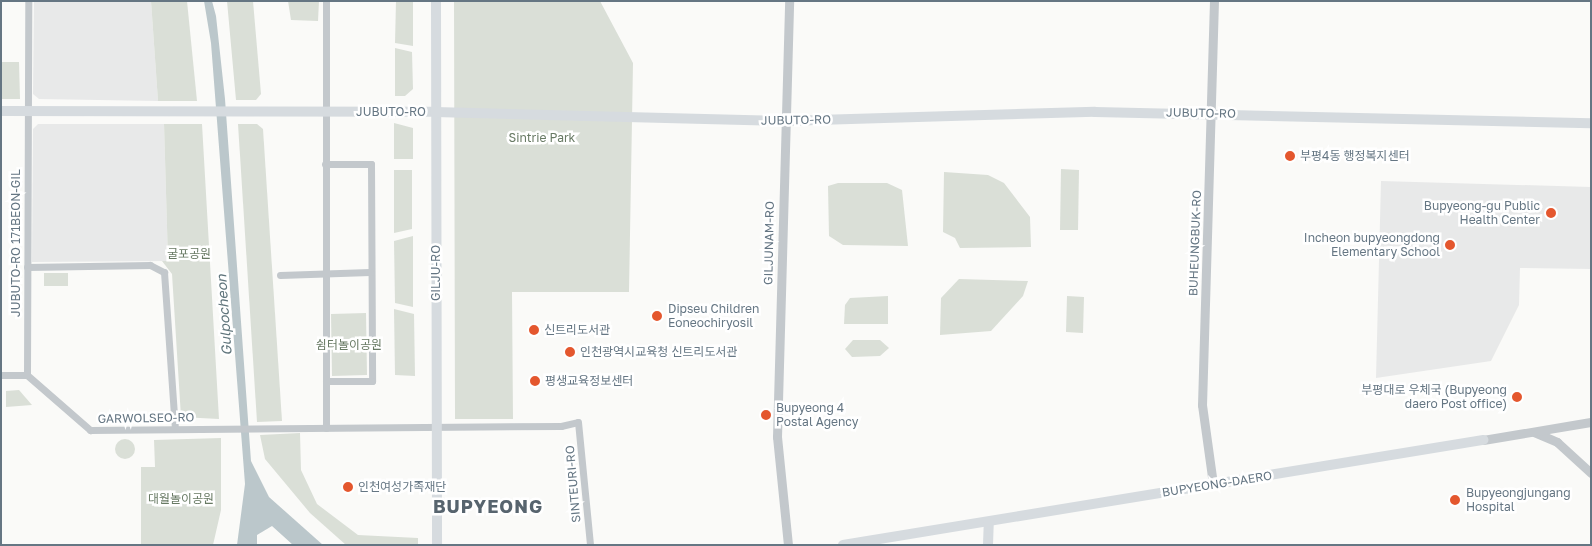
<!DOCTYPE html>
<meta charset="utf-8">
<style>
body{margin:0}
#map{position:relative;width:1592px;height:546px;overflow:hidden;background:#fafaf8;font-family:"Golos Text","Noto Sans KR",sans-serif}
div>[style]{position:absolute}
.built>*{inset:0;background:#e8e9e9}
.green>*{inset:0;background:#dadfd7}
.round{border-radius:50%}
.water>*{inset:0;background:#bbc7cb}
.minor>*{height:7px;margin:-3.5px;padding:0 3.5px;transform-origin:3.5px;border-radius:3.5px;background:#c3c8cc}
.tertiary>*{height:9px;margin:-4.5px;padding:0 4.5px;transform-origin:4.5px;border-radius:4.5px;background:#c3c8cc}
.secondary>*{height:10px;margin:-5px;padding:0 5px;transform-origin:5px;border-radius:5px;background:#d6dbdf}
.dots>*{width:14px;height:14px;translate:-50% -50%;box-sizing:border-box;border:2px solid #fff;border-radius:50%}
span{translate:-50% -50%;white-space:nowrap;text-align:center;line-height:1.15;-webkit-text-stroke:5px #fff;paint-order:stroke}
.street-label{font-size:12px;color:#657683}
.park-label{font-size:12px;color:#687a64}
.poi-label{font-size:12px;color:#657683}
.left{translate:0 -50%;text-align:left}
.right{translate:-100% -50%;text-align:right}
.water-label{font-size:14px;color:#60757c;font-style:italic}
.district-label{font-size:18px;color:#57646e;font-weight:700;letter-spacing:1px}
.frame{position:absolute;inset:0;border:2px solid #657683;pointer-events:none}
</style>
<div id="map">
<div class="built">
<div style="clip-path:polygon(34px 1px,151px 1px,158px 101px,39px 99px,33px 94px)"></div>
<div style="clip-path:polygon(38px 124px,164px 124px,168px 261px,32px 262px,33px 129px)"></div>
<div style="clip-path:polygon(1381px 181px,1591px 187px,1591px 269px,1520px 268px,1519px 305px,1491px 361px,1376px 378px)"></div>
</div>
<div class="green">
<div style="clip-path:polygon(151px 1px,187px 1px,197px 101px,158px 101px)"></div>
<div style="clip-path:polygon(227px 1px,253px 1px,261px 94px,256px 100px,236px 100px)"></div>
<div style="clip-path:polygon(288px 1px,319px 1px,318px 21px,291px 20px)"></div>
<div style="clip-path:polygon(396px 1px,413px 1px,413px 46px,395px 43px)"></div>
<div style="clip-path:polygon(454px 1px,600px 1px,633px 63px,629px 292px,512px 292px,513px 419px,455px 419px)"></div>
<div style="clip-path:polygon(395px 48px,412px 52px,413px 89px,405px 96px,395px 96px)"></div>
<div style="clip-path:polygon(1px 62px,19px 62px,20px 99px,1px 99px)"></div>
<div style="clip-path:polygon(394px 123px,413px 128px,413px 159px,394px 159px)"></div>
<div style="clip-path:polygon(164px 124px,202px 124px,219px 419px,181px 417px,172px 274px,162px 261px,168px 261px)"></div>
<div style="clip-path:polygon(238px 124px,257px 124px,263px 129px,282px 421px,257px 422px)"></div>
<div style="clip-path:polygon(1061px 169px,1079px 170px,1078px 230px,1060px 230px)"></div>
<div style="clip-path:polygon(394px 170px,412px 170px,412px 229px,394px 233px)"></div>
<div style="clip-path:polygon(944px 172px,988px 175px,1004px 183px,1030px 217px,1031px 247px,960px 248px,955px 238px,943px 232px)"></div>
<div style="clip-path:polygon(838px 183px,887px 183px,902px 190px,908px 246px,843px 245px,829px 236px,828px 186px)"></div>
<div style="clip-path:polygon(413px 236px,413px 307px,395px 303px,394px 241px)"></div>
<div style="clip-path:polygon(44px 273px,68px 273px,68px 286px,44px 286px)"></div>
<div style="clip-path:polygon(959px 279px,1028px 281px,1023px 296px,991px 331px,940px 335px,941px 298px)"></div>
<div style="clip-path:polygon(888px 296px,888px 324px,844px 324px,845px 305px,850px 298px)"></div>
<div style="clip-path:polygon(1067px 296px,1084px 297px,1083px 333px,1066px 332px)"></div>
<div style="clip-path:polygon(394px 309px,414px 314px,415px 376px,395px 375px)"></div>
<div style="clip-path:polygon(366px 313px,367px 375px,332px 376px,331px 314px)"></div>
<div style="clip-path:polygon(853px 340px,880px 340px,889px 348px,880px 356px,852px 357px,845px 349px)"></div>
<div style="clip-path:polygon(19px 390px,32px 405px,6px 407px,6px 391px)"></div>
<div style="clip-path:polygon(300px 433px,301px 470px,317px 504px,358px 535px,418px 538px,418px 545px,346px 545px,310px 513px,265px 459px,260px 435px)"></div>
<div style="clip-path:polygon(221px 438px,221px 510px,213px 545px,141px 545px,141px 467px,155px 467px,154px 440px)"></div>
<div class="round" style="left:115px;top:439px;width:20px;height:20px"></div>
</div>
<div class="water">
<div style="clip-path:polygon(204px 1px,212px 1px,216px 16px,225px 99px,251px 461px,269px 497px,323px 545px,293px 545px,272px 526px,257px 535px,257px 545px,237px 545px,245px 484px,211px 43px)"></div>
</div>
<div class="minor">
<div style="left:325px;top:164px;width:46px"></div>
<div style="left:371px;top:164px;width:217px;rotate:89.7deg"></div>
<div style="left:372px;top:381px;width:46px;rotate:180deg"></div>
<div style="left:27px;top:267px;width:123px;rotate:-0.9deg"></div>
<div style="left:150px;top:265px;width:16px;rotate:27deg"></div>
<div style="left:164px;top:272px;width:157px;rotate:86deg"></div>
<div style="left:280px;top:275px;width:90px;rotate:-1.9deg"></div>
<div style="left:1px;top:375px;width:26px"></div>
<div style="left:27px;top:375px;width:84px;rotate:41.1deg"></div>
<div style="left:90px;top:430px;width:471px;rotate:-0.5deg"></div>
<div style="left:561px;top:426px;width:17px;rotate:-13deg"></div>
<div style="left:578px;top:422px;width:124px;rotate:84.4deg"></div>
<div style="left:27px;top:375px;width:374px;rotate:-89.8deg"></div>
<div style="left:326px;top:428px;width:427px;rotate:-90deg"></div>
</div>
<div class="tertiary">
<div style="left:1534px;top:432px;width:25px;rotate:23deg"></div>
<div style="left:1557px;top:442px;width:46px;rotate:42.4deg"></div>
<div style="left:1483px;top:440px;width:109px;rotate:-9.5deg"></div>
<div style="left:1213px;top:484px;width:80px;rotate:-97.9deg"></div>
<div style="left:1202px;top:405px;width:404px;rotate:-88.3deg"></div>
<div style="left:788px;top:545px;width:109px;rotate:-95.8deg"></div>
<div style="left:777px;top:437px;width:436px;rotate:-88.4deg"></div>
</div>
<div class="secondary">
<div style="left:436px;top:1px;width:544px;rotate:89.89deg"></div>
<div style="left:1px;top:111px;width:434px;rotate:0.1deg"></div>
<div style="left:435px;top:112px;width:349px;rotate:1.5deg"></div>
<div style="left:784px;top:121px;width:311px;rotate:-1.7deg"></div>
<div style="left:1095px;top:112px;width:496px;rotate:1.3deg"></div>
<div style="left:843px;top:545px;width:649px;rotate:-9.32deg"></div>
<div style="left:988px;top:545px;width:23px;rotate:-88deg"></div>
</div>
<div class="dots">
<div style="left:1290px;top:156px;background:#e4572e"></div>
<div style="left:1551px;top:213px;background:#e4572e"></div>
<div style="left:1450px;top:245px;background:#e4572e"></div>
<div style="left:657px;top:316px;background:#e4572e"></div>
<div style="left:534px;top:330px;background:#e4572e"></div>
<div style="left:570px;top:352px;background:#e4572e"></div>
<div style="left:535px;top:381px;background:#e4572e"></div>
<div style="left:1517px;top:397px;background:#e4572e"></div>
<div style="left:766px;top:415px;background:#e4572e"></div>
<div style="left:348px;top:487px;background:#e4572e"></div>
<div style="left:1455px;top:500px;background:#e4572e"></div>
</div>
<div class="street-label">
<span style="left:391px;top:112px">JUBUTO-RO</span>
<span style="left:1201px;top:113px;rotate:1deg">JUBUTO-RO</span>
<span style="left:796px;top:120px;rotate:-1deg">JUBUTO-RO</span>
<span style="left:16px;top:243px;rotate:-90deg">JUBUTO-RO 171BEON-GIL</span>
<span style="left:769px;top:243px;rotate:-89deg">GILJUNAM-RO</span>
<span style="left:1195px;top:243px;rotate:-88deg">BUHEUNGBUK-RO</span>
<span style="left:436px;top:273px;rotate:-90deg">GILJU-RO</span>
<span style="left:146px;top:418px;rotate:-1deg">GARWOLSEO-RO</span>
<span style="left:573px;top:484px;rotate:-95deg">SINTEURI-RO</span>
<span style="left:1217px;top:484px;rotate:-9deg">BUPYEONG-DAERO</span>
</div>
<div class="park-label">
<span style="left:542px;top:138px">Sintrie Park</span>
<span style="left:189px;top:254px">굴포공원</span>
<span style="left:349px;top:345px">쉼터놀이공원</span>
<span style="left:181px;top:499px">대월놀이공원</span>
</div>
<div class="poi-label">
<span class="left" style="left:1300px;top:156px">부평4동 행정복지센터</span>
<span class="right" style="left:1540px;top:213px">Bupyeong-gu Public<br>Health Center</span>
<span class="right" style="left:1440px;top:245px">Incheon bupyeongdong<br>Elementary School</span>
<span class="left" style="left:668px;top:316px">Dipseu Children<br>Eoneochiryosil</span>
<span class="left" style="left:544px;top:330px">신트리도서관</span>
<span class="left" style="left:580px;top:352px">인천광역시교육청 신트리도서관</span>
<span class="left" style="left:545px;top:381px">평생교육정보센터</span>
<span class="right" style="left:1507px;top:397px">부평대로 우체국 (Bupyeong<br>daero Post office)</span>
<span class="left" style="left:776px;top:415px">Bupyeong 4<br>Postal Agency</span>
<span class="left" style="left:358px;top:487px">인천여성가족재단</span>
<span class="left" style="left:1466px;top:500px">Bupyeongjungang<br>Hospital</span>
</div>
<div class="water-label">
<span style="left:224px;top:315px;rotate:-94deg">Gulpocheon</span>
</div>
<div class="district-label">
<span style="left:488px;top:506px">BUPYEONG</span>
</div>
<div class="frame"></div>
</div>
